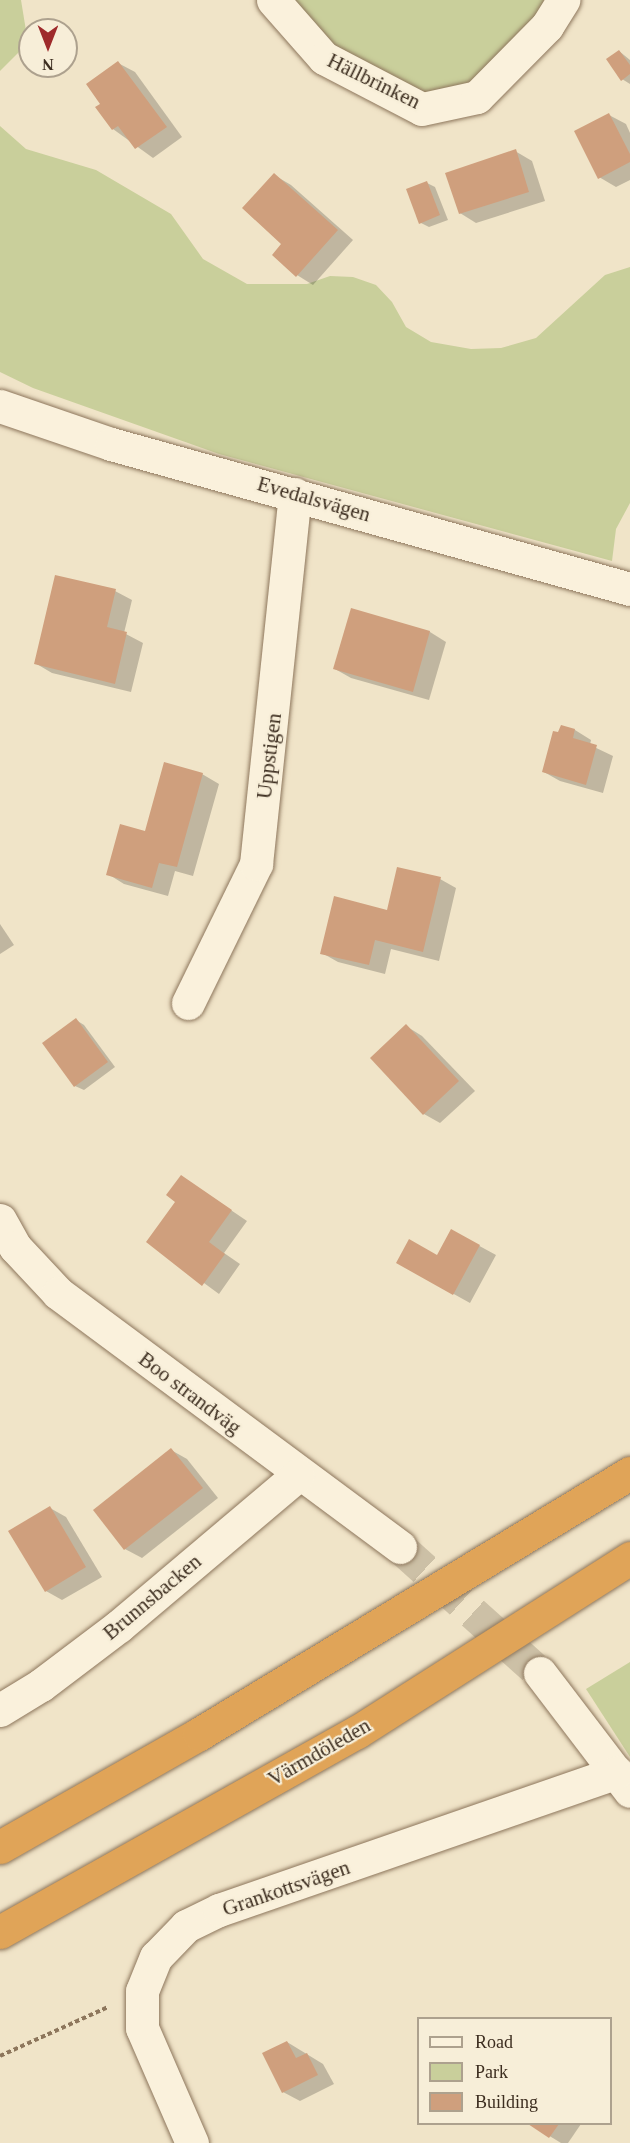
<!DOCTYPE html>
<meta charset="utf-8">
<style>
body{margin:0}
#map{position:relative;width:630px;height:2143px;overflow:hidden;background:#f0e4c8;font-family:"Times New Roman",serif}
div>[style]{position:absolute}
.green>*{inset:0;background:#c9cf9b}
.shadow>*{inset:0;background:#0003}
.building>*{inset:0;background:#cf9f7d}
.minor-tunnel>*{height:33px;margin-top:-16.5px;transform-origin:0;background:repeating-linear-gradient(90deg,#ccc0a6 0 33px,transparent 0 49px)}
.path>*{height:4px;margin-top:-2px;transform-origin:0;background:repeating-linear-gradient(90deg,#8d765c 0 4.5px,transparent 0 7.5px)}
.roads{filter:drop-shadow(0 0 2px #8d765c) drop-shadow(0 0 2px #8d765c)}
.minor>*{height:33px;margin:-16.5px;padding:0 16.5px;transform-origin:16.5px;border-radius:16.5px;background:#faf1dc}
.highway>*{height:33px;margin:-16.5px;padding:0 16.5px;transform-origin:16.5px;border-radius:16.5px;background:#e0a458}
span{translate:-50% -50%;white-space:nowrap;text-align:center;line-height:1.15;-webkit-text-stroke:4.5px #f7eed8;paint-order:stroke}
.street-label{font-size:21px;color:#3d2e20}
.legend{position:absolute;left:417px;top:2017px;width:195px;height:108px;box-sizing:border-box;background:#f7eed8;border:2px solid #ada18e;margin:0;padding:8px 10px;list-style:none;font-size:18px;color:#3d2e20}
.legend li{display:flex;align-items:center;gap:12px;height:30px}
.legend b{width:30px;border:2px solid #ada18e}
.north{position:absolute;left:18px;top:18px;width:60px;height:60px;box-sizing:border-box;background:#f7eed8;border:2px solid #ada18e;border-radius:50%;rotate:180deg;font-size:16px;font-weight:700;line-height:24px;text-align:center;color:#3d2e20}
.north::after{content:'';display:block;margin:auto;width:21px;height:27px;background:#9e2a2b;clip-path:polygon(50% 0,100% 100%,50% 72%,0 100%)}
</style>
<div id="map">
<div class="green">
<div style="clip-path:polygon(0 0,21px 0,28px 43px,0 71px)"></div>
<div style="clip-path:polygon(288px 0,547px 0,535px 19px,471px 88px,424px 96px,333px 50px)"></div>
<div style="clip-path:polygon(0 126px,26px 149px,96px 170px,171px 214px,203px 259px,247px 284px,307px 284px,330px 276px,353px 277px,376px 285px,392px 302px,406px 327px,431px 342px,471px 349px,501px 348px,536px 338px,605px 275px,630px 267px,630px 503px,616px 529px,612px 561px,219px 454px,33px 388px,0 372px)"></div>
<div style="clip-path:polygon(630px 1662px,630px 1757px,586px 1689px)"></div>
</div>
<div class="shadow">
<div style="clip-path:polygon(619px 51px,630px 60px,630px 84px,622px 79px)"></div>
<div style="clip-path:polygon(118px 63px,135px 72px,182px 137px,153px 158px,113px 129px,102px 104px)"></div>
<div style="clip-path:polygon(609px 115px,626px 124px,630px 133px,630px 180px,616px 187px,599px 177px)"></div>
<div style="clip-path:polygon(515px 151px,532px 161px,545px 201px,476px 223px,460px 213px)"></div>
<div style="clip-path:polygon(274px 175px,291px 185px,353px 240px,313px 285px,297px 275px,284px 244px)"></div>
<div style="clip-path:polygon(427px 183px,435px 187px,448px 220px,429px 227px,421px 223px)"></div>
<div style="clip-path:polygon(115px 591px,132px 600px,124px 633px,143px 643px,131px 692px,52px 673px,35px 663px)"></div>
<div style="clip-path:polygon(352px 610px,430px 632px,446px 642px,429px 700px,351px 678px,335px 669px)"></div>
<div style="clip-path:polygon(562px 727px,575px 730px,591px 740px,590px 745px,613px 756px,603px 793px,560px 781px,544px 772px)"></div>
<div style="clip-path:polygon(202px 774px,219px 784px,193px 876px,175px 871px,168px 896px,124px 884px,108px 874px)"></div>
<div style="clip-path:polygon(440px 879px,456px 888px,439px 961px,391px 949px,385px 974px,338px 962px,322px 953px)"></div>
<div style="clip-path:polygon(0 924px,14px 945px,0 954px)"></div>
<div style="clip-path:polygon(76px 1020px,84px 1025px,115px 1067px,84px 1090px,75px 1086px)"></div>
<div style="clip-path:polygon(406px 1026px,422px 1036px,475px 1091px,440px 1123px,424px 1114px)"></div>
<div style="clip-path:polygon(182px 1177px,247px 1221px,224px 1253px,240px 1264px,219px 1294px,148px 1242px,177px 1202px)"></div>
<div style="clip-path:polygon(452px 1231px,496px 1255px,470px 1303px,398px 1263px,437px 1257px)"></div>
<div style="clip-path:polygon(171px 1450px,187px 1459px,218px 1498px,142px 1558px,125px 1549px,95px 1511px)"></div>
<div style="clip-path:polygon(50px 1508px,66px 1517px,102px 1577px,62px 1600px,46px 1591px)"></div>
<div style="clip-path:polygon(287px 2042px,323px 2064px,334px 2084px,300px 2101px,283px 2092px)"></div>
<div style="clip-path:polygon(530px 2124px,581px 2124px,568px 2143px,561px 2143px)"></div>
</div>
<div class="building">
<div style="clip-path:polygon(619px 50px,630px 65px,630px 74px,621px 81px,606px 59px)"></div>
<div style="clip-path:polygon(118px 61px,167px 127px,135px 149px,118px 126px,112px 130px,95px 107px,100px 104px,86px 84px)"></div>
<div style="clip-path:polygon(609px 113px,630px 154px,630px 162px,598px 179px,574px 131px)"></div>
<div style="clip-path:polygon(516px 149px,529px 192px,459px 214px,445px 173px)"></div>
<div style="clip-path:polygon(274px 173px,338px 230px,296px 277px,272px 255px,281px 244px,242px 208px)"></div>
<div style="clip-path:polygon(427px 181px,440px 215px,419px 224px,406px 189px)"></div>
<div style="clip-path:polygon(55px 575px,116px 589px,107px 627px,127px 632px,115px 684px,34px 664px)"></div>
<div style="clip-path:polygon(351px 608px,430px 631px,413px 692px,333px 669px)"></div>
<div style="clip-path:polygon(561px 725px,575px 729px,573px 738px,597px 745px,586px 785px,542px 772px,553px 731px,558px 732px)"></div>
<div style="clip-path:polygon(164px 762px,203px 773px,177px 867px,159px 863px,152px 888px,106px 875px,120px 824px,145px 831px)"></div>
<div style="clip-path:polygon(397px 867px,441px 877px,423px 952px,375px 940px,369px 965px,320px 954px,334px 896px,387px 910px)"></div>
<div style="clip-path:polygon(76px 1018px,108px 1062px,74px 1087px,42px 1043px)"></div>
<div style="clip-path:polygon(406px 1024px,459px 1081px,423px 1115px,370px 1058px)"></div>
<div style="clip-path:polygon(181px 1175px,232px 1210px,209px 1242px,225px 1254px,202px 1286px,146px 1242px,175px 1202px,166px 1195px)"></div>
<div style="clip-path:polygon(451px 1229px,480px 1245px,453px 1295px,396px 1263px,409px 1239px,437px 1255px)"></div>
<div style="clip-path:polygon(171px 1448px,203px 1488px,124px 1550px,93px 1510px)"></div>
<div style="clip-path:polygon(50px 1506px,86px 1567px,45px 1592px,8px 1531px)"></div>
<div style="clip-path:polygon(287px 2041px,296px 2058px,307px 2053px,318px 2075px,282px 2093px,262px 2053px)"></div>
<div style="clip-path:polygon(528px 2124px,559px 2124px,549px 2138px)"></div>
</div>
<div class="minor-tunnel">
<div style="left:400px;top:1547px;width:188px;rotate:42deg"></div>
</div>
<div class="path">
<div style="left:0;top:2056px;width:119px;rotate:-24.4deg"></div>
</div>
<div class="roads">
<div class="minor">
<div style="left:273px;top:0;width:77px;rotate:48.7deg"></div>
<div style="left:324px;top:58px;width:110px;rotate:27.5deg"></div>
<div style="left:422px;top:109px;width:56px;rotate:-12.3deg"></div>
<div style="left:477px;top:97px;width:100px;rotate:-45.4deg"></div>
<div style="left:547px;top:26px;width:31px;rotate:-58deg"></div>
<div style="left:0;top:406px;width:117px;rotate:18.9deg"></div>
<div style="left:111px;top:444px;width:539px;rotate:15.61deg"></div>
<div style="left:188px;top:1003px;width:155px;rotate:-63.9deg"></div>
<div style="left:256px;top:864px;width:372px;rotate:-84deg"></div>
<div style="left:0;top:1220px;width:31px;rotate:61deg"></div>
<div style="left:15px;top:1247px;width:63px;rotate:46.9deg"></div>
<div style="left:58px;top:1293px;width:426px;rotate:36.6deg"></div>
<div style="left:540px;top:1673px;width:148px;rotate:52.7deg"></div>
<div style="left:0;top:1710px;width:48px;rotate:-31.4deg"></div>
<div style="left:41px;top:1685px;width:98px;rotate:-37.1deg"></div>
<div style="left:119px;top:1626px;width:234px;rotate:-40.2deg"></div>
<div style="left:192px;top:2143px;width:125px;rotate:-113.5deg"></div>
<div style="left:142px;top:2028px;width:37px;rotate:-90deg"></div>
<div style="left:142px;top:1991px;width:37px;rotate:-68deg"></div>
<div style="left:156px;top:1957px;width:43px;rotate:-45.9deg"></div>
<div style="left:186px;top:1926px;width:37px;rotate:-26deg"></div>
<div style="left:219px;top:1910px;width:421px;rotate:-19.1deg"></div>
</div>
<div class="highway">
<div style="left:0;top:1847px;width:229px;rotate:-29.6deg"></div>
<div style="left:199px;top:1734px;width:504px;rotate:-31.2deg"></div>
<div style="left:0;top:1932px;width:409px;rotate:-29.3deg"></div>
<div style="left:357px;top:1732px;width:324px;rotate:-32.5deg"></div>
</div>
</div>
<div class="street-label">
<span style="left:374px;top:81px;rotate:26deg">Hällbrinken</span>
<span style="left:314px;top:499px;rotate:16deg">Evedalsvägen</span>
<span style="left:269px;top:756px;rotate:-83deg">Uppstigen</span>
<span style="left:190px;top:1393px;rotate:37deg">Boo strandväg</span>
<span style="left:152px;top:1597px;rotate:-40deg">Brunnsbacken</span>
<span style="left:319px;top:1752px;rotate:-30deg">Värmdöleden</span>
<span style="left:286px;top:1888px;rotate:-19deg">Grankottsvägen</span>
</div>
<ul class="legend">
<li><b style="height:8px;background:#faf1dc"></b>Road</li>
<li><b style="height:16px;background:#c9cf9b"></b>Park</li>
<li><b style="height:16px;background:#cf9f7d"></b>Building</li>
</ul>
<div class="north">N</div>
</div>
